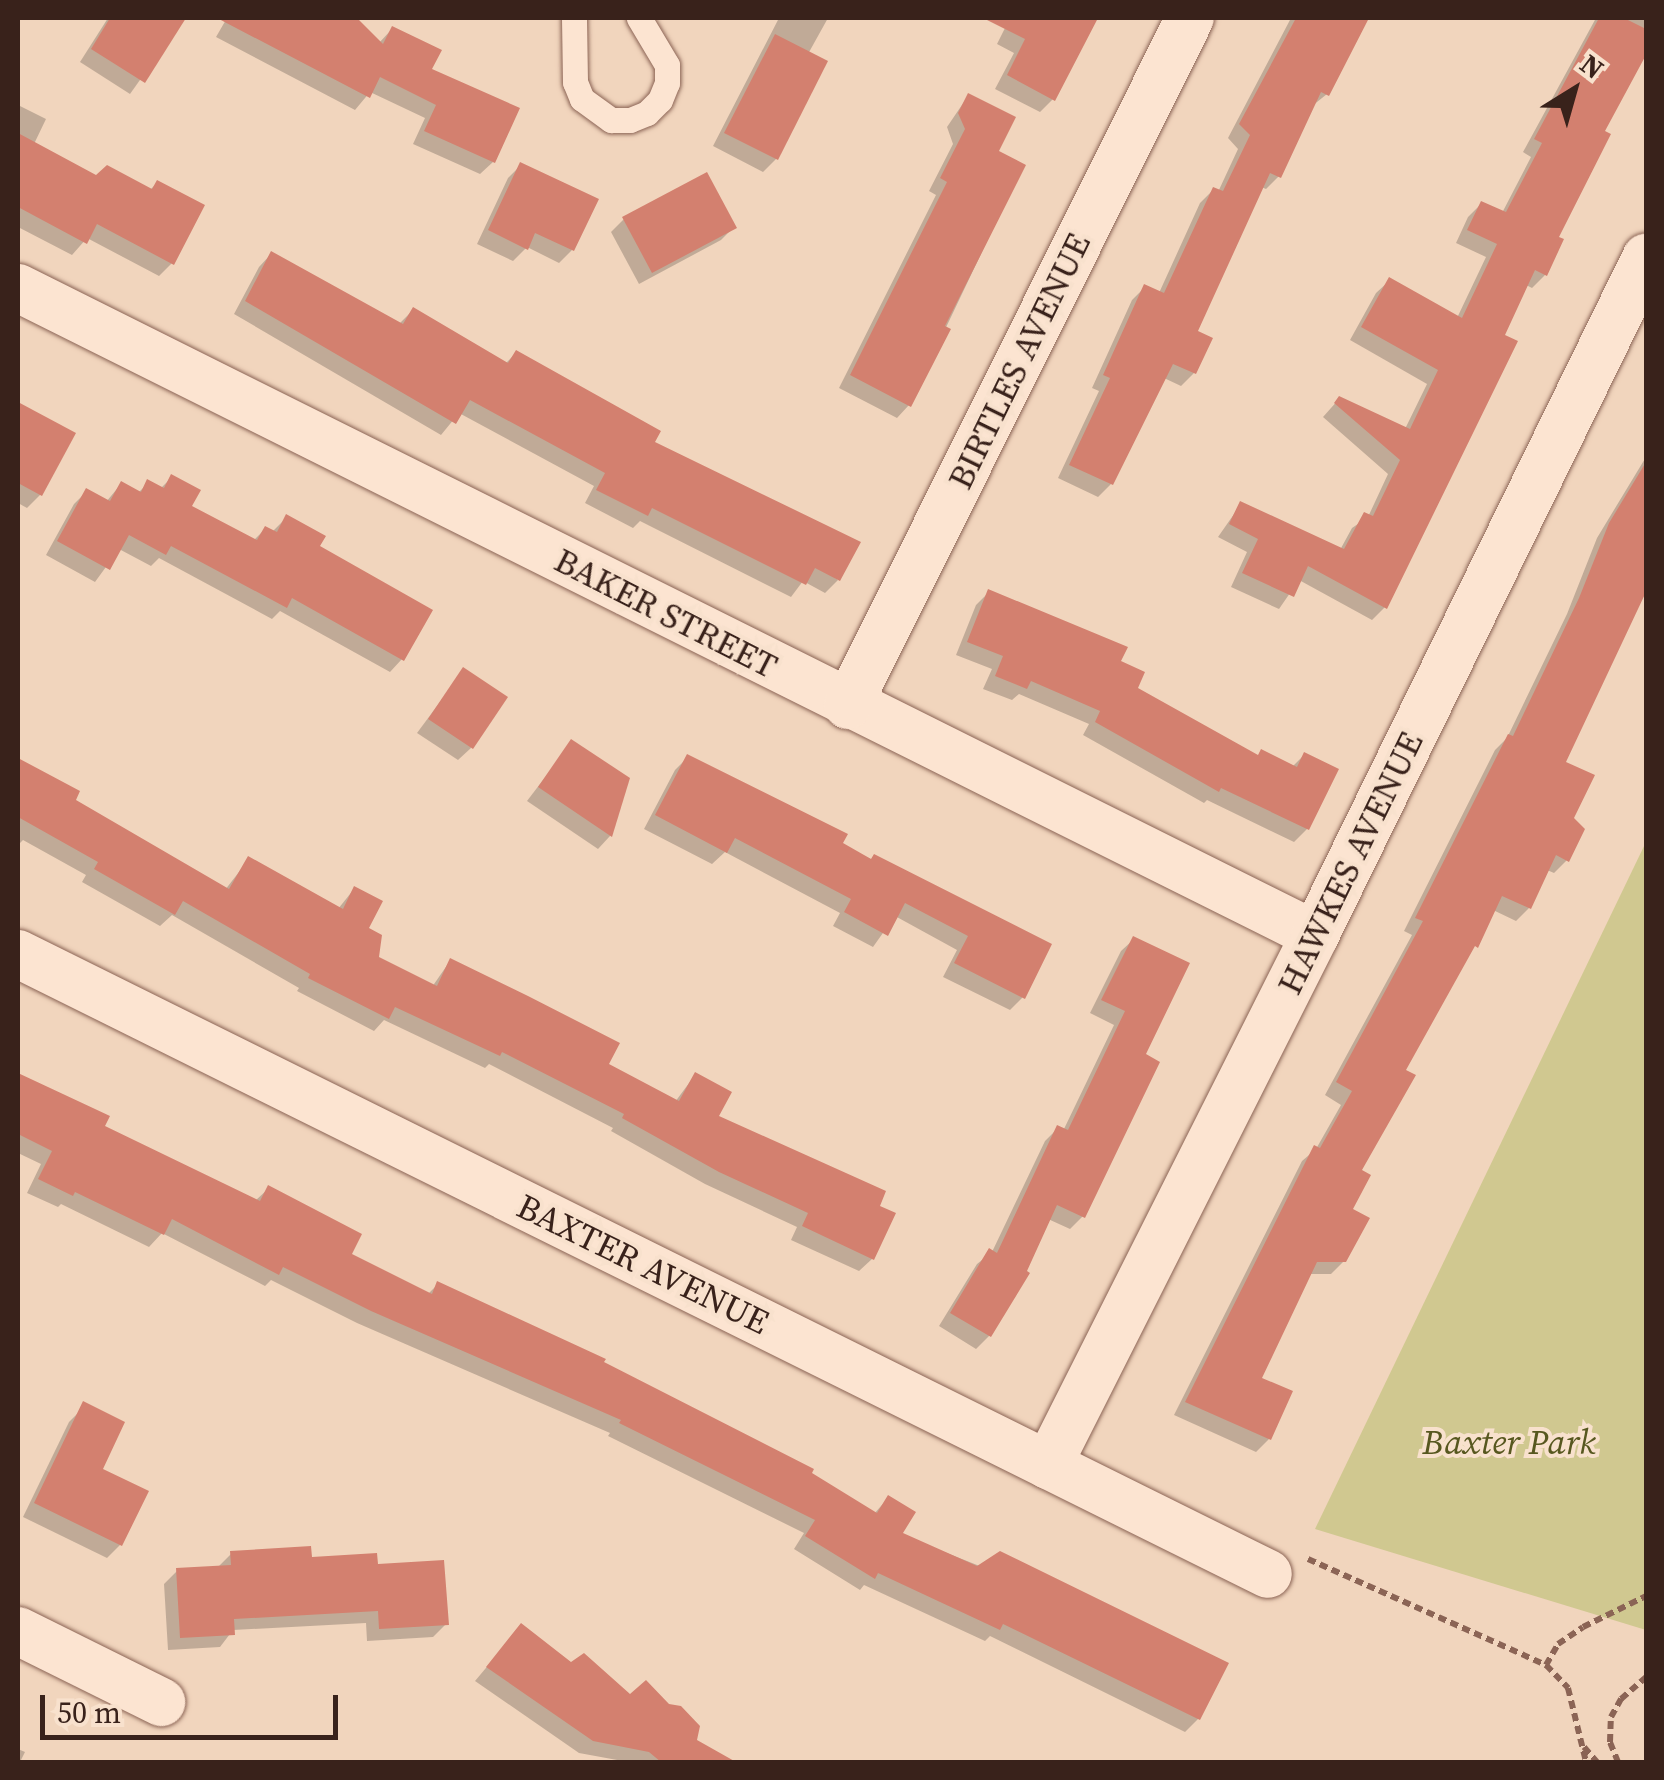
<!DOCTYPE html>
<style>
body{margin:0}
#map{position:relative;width:1664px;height:1780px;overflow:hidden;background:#f1d5bd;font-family:"Source Serif 4",serif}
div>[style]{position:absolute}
.green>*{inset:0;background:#d0c890}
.shadow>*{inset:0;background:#0003}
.building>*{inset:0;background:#d3806f}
.path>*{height:6px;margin-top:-3px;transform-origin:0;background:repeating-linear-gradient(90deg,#8b6455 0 8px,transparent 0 13px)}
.roads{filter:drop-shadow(0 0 2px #8b6455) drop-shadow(0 0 2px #8b6455)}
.service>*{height:25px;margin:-12.5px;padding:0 12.5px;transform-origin:12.5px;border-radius:12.5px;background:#fce4d1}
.minor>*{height:48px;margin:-24px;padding:0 24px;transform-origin:24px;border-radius:24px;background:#fce4d1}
span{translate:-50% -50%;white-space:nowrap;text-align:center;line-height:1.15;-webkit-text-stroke:8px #f8e1cd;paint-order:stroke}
.street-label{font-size:35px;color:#39221b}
.park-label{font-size:35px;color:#57571f;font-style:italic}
.frame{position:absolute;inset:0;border:20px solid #39221b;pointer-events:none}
.north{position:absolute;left:1524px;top:40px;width:100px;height:100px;-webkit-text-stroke:8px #f8e1cd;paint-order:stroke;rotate:37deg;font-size:28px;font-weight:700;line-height:40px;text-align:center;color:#39221b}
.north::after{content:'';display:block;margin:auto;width:35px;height:45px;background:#39221b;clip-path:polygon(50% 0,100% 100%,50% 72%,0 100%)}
.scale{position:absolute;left:40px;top:1695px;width:298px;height:45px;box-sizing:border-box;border:5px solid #39221b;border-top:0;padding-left:12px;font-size:30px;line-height:35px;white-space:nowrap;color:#39221b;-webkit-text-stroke:8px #f8e1cd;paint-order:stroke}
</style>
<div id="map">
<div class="green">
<div style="clip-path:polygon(1646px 842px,1646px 1630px,1315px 1529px)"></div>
</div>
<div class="shadow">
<div style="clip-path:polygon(108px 18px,167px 18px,179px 25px,130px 94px,80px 62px)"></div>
<div style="clip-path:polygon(227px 18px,332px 18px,378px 44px,392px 29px,429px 70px,493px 162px,480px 174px,413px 144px,425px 118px,370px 92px,355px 110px,216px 37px)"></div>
<div style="clip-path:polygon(779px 18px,828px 18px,808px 54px,825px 63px,776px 159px,763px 172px,713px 146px)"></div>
<div style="clip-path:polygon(1010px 18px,1093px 18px,1053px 99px,1040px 112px,995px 89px,1014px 53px,997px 44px)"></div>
<div style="clip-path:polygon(1291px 18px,1366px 18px,1327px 94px,1312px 106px,1279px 176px,1266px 189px,1261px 187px,1195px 333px,1194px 373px,1181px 386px,1164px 378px,1111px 484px,1098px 497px,1058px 478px,1099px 391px,1092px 388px,1132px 300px,1145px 287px,1159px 293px,1200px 203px,1213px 190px,1218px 192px,1238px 149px,1228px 138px)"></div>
<div style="clip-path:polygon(1596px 18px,1646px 18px,1646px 51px,1602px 132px,1556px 238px,1545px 275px,1532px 288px,1526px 285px,1385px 607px,1372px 620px,1299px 580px,1279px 609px,1231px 587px,1247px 552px,1218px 537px,1241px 504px,1340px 550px,1352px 528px,1368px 517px,1388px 474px,1323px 417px,1339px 399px,1405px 429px,1427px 384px,1350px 340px,1376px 293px,1389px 281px,1457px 318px,1486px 257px,1456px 243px,1468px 217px,1481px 204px,1502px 213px,1531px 157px,1523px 152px)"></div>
<div style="clip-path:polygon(968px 96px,995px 152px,1023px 166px,909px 405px,897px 418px,839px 388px,936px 195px,929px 191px,953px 144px,947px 127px)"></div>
<div style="clip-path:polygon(18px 105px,46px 119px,34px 144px,96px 178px,149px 191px,157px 183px,172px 263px,159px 276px,87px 238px,72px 255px,18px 227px)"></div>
<div style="clip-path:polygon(521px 165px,572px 250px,559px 263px,527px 247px,513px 261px,477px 244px,508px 178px)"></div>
<div style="clip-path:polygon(624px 219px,734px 227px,721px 240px,639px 284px,611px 232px)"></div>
<div style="clip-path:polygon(271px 254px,399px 324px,413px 310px,505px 364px,516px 353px,652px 443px,838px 580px,825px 593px,803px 581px,791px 597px,640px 521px,633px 528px,585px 503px,594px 486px,459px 413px,441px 435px,234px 314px,259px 267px)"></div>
<div style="clip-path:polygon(18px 405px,72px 434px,40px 495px,27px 508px,18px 503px)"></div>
<div style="clip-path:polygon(1646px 457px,1646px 583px,1563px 763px,1571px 819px,1567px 860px,1554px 873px,1547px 870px,1529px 908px,1516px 921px,1493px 910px,1403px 1071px,1358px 1171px,1344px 1261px,1331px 1274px,1309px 1274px,1259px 1379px,1269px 1439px,1256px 1452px,1174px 1415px,1302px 1161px,1316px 1149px,1341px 1105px,1325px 1095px,1412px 935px,1404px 931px,1495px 750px,1507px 738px,1567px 614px,1597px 538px)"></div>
<div style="clip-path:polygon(172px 477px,189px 507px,253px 541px,265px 529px,272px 532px,287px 517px,317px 547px,402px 659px,390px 672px,280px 611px,272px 619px,159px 558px,151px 566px,119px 549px,95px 582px,46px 555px,74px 504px,87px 491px,106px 502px,121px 484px,138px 493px,148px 483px,160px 489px)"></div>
<div style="clip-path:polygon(989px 592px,1118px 663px,1135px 689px,1257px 757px,1292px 767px,1304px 755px,1307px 829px,1294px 842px,1207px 800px,1204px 803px,1083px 735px,1089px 724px,1019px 694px,1012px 700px,983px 689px,992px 669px,956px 655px,976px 605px)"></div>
<div style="clip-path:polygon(463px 671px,471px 748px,458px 760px,417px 733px)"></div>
<div style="clip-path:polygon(572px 742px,627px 779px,610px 836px,598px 849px,527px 801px)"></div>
<div style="clip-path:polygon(688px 757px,840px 844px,1049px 946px,1022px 998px,1010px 1010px,943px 977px,957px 950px,895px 916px,873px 947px,833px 926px,840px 913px,725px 852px,712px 864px,644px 829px,675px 770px)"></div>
<div style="clip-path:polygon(18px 761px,77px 792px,72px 801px,225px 890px,249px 859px,338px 909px,354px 889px,376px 959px,432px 987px,450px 961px,606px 1065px,675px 1102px,695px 1075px,716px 1117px,876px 1207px,872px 1259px,859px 1271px,791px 1240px,797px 1227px,705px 1184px,611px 1131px,613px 1128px,489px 1064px,485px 1068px,384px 1020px,374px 1031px,297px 991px,299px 988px,172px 915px,160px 926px,82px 882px,86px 875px,23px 840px,18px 845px)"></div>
<div style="clip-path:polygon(1134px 939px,1142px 1056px,1083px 1216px,1070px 1229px,1048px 1219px,989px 1336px,976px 1349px,939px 1326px,977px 1264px,992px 1252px,1045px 1141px,1058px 1128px,1063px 1131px,1114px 1025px,1090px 1013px,1121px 951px)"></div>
<div style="clip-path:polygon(18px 1075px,107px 1117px,102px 1127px,255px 1201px,269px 1188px,349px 1255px,427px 1295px,438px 1284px,601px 1363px,809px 1474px,874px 1514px,888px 1498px,899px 1534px,1226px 1664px,1198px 1719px,1185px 1732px,990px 1636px,985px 1641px,864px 1585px,860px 1590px,794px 1549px,804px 1533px,608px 1436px,610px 1433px,357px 1323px,271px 1280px,265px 1286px,162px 1233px,149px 1247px,61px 1204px,58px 1207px,27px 1193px,41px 1164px,18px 1153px)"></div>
<div style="clip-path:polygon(82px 1409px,120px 1545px,107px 1558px,23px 1517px,69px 1422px)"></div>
<div style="clip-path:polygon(231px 1554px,376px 1567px,446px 1624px,433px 1637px,367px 1641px,366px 1623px,233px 1630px,220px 1647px,168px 1650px,164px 1584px,177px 1571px,218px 1567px)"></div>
<div style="clip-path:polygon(521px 1626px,571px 1666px,630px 1697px,718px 1755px,712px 1762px,628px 1762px,579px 1753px,475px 1681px)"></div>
<div style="clip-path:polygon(18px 1749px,25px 1752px,20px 1762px,18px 1762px)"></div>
</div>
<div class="building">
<div style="clip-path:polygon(110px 18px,186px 18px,145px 83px,91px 49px)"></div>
<div style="clip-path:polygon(217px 18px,357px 18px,383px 44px,392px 26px,442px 50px,432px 69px,520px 108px,495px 163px,424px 131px,436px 105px,380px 77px,370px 98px)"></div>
<div style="clip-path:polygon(983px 18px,1098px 18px,1055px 101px,1007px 75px,1025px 39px)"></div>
<div style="clip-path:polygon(1296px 18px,1369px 18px,1329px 96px,1321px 92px,1281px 178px,1270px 173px,1198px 331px,1213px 338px,1196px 374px,1173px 364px,1113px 485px,1069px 465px,1110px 378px,1103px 375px,1144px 284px,1164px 293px,1213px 187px,1223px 191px,1250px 135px,1239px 124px)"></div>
<div style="clip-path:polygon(1599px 18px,1624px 18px,1646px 29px,1646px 55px,1605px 131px,1611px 134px,1559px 237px,1564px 239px,1547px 276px,1535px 270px,1505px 335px,1518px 341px,1387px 609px,1308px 566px,1294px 597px,1242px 573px,1258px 539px,1229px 524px,1240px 501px,1344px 549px,1364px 512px,1373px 516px,1400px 460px,1334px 403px,1339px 396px,1410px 429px,1438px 370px,1361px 327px,1389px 277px,1462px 318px,1497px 244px,1467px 230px,1481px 201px,1506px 212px,1542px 143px,1534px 139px)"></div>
<div style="clip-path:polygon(775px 34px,828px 61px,778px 160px,724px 133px)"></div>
<div style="clip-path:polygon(968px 93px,1016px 117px,999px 151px,1026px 165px,945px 326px,951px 329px,911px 407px,850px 375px,947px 182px,940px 178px,965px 129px,958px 113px)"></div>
<div style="clip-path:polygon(18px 133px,96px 175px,107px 165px,152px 189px,157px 180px,205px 205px,174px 265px,97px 224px,87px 244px,18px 207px)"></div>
<div style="clip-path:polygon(520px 162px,599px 199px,574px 251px,535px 233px,528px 250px,488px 230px)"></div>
<div style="clip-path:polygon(707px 172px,737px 228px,652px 273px,622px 217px)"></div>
<div style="clip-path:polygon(271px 251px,403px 324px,413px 307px,508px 363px,516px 350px,661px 431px,655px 442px,861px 542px,840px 581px,815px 568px,806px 585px,652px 508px,648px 516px,596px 490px,605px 473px,470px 400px,456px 424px,245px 301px)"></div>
<div style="clip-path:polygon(18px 402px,76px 433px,42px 496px,18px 483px)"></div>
<div style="clip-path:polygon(1646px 462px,1646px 592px,1566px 762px,1595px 775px,1574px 818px,1585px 829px,1569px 862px,1556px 855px,1531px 909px,1502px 896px,1478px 948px,1475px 946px,1406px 1070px,1416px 1075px,1362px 1170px,1371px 1175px,1353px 1209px,1370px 1218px,1346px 1262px,1317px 1262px,1262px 1378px,1293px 1391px,1271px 1440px,1185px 1402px,1314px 1145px,1320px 1148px,1352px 1091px,1336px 1082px,1423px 921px,1415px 918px,1508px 734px,1513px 736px,1579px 598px,1609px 523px)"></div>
<div style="clip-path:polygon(171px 474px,201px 490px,192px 506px,257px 540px,265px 526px,277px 532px,286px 514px,326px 536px,320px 546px,433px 610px,404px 661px,292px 598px,287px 608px,171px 546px,166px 555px,129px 535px,110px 570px,57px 541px,86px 488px,110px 501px,121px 481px,141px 492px,147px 479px,164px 488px)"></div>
<div style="clip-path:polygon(988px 589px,1128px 647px,1121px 661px,1145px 672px,1138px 688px,1258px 755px,1261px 749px,1297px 767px,1304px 752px,1339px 769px,1309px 830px,1221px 788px,1219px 792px,1095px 722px,1100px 711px,1031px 681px,1027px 689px,995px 676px,1003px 656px,967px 642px)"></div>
<div style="clip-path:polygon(463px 667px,508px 697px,473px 749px,428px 719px)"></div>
<div style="clip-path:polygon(571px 739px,630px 778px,612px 837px,538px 787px)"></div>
<div style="clip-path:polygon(687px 754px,848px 834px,843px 843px,871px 859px,874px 854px,1052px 944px,1025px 999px,954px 963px,968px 936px,905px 903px,888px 936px,844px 912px,851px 899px,735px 838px,727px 853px,655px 815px)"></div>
<div style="clip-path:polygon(18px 758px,80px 791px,76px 800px,229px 889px,248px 856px,343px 909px,354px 886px,383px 901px,369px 928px,382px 935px,379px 957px,437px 986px,450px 958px,528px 996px,620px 1043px,609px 1064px,679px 1101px,695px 1072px,732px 1092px,719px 1116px,886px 1191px,880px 1206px,896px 1213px,874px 1260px,802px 1226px,808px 1213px,719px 1172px,622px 1118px,624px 1114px,502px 1052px,500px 1056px,395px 1007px,389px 1019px,308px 978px,310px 974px,183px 901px,175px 915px,94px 869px,98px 862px,18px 817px)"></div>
<div style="clip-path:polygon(1133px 936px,1190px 963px,1146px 1054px,1160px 1062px,1085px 1218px,1057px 1205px,1027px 1271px,1030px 1273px,991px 1337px,950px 1313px,989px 1248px,997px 1253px,1057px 1125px,1068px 1130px,1125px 1011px,1101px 1000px)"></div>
<div style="clip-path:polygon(18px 1073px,110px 1116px,105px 1126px,260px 1201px,268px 1185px,362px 1234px,352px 1254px,432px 1294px,437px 1281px,606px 1359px,604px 1362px,814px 1469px,812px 1473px,877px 1513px,888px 1495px,916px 1512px,903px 1533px,977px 1566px,1000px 1551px,1229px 1663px,1200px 1720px,1003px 1624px,1000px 1630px,878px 1573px,875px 1579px,805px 1536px,815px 1520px,619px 1423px,621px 1420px,371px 1311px,283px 1267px,279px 1275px,172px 1219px,164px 1235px,75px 1192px,73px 1196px,38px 1179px,52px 1151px,18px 1134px)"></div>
<div style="clip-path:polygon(83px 1401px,125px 1422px,103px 1469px,149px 1491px,122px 1546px,34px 1503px)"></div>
<div style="clip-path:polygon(311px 1546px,312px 1557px,377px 1553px,378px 1564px,444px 1560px,449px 1625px,379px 1629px,378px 1611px,234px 1619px,235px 1635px,180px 1638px,176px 1568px,231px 1565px,230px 1551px)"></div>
<div style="clip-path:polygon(521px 1623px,571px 1662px,584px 1653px,630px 1694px,646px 1680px,669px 1704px,681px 1706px,700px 1726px,697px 1740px,736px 1762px,661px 1762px,649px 1752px,593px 1741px,486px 1667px)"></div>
</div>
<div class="path">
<div style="left:1308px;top:1559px;width:261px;rotate:24deg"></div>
<div style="left:1546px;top:1665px;width:32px;rotate:46deg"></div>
<div style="left:1568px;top:1688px;width:76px;rotate:76.3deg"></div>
<div style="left:1546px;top:1665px;width:24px;rotate:-60deg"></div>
<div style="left:1558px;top:1644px;width:30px;rotate:-34deg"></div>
<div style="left:1583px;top:1627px;width:70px;rotate:-26.2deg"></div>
<div style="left:1584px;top:1747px;width:20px;rotate:49deg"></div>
<div style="left:1618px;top:1762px;width:22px;rotate:-112deg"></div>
<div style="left:1610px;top:1742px;width:25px;rotate:-88deg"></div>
<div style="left:1611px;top:1717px;width:21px;rotate:-61deg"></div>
<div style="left:1621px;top:1699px;width:33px;rotate:-41deg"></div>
</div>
<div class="roads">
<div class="service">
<div style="left:574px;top:18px;width:64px;rotate:89.1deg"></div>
<div style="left:575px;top:82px;width:18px;rotate:68deg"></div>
<div style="left:582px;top:99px;width:36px;rotate:36deg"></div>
<div style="left:611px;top:120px;width:19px"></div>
<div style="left:630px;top:120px;width:18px;rotate:-22deg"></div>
<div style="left:647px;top:113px;width:18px;rotate:-45deg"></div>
<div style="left:660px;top:100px;width:18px;rotate:-68deg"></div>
<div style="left:667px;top:83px;width:18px;rotate:-90deg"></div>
<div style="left:667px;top:65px;width:55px;rotate:-120.8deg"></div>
</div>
<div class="minor">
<div style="left:18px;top:288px;width:1449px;rotate:26.51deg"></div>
<div style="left:848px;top:705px;width:767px;rotate:-63.54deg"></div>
<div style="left:18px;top:954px;width:1395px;rotate:26.38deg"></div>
<div style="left:1048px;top:1465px;width:593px;rotate:-63.26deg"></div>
<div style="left:1315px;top:935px;width:754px;rotate:-63.94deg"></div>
<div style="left:18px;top:1631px;width:160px;rotate:26.4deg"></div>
</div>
</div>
<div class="street-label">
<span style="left:1019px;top:361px;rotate:-64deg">BIRTLES AVENUE</span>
<span style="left:666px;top:613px;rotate:27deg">BAKER STREET</span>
<span style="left:1350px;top:863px;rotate:-64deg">HAWKES AVENUE</span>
<span style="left:643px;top:1264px;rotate:26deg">BAXTER AVENUE</span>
</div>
<div class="park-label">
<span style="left:1509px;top:1442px">Baxter Park</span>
</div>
<div class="frame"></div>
<div class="north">N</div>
<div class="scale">50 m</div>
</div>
